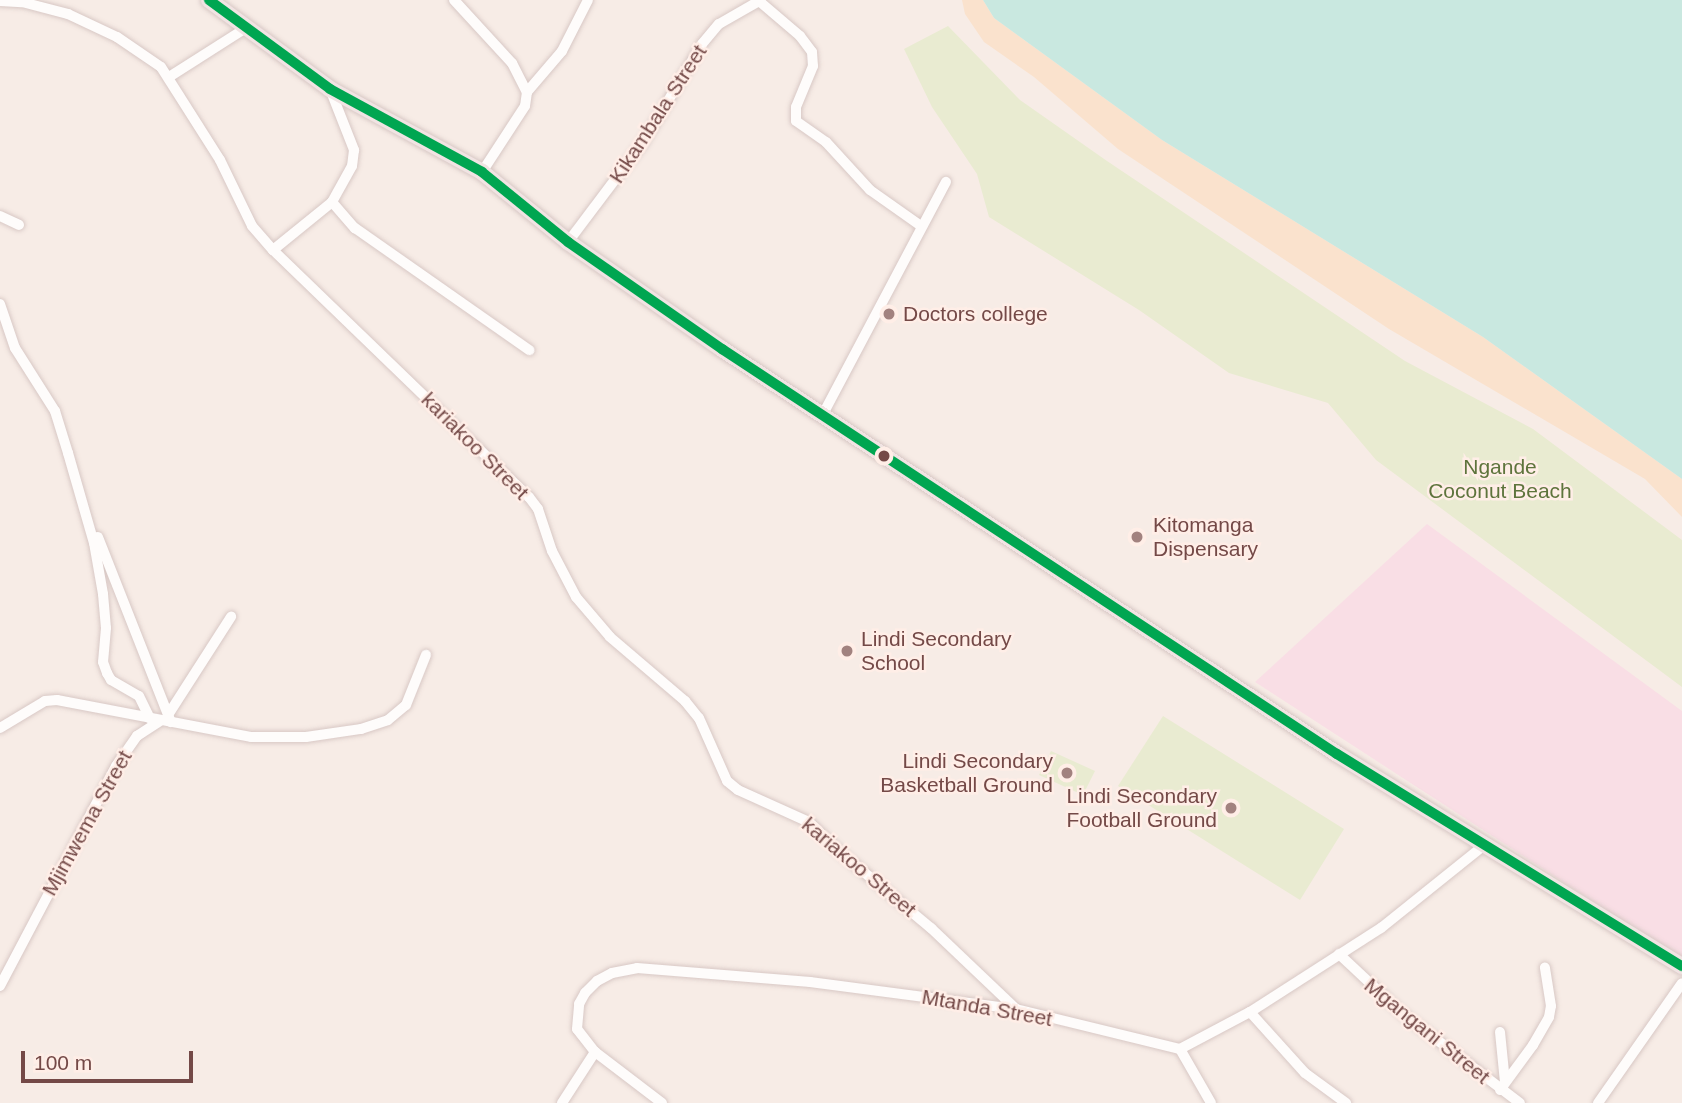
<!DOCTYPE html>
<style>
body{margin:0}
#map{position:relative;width:1682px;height:1103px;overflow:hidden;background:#f7ece6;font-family:Helvetica,sans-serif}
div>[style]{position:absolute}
.medical>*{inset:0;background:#f9dee5}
.green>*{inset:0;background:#e9ebd1}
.sand>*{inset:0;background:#fae2cd}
.water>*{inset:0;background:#c9e8e0}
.roads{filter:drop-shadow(0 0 2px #d8c8c5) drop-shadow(0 0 2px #d8c8c5)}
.minor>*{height:10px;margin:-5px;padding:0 5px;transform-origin:5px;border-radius:5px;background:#fefcfb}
.highway>*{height:16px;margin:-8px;padding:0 8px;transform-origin:8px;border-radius:8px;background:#f1e4e3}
.bus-1>*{height:10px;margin:-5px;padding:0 5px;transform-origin:5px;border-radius:5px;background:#00a651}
.dots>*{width:19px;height:19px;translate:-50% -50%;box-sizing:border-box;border:4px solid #ffeee7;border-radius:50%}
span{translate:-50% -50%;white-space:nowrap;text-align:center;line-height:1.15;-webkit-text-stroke:5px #ffeee7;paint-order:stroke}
.street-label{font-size:21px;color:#744947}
.poi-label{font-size:21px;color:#744947}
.left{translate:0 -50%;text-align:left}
.right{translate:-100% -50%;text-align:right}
.park-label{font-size:21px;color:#5e743c}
.scale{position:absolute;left:21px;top:1051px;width:172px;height:32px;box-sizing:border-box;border:4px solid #744947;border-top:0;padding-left:9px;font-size:21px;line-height:24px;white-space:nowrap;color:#744947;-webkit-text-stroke:5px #ffeee7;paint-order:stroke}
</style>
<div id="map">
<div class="medical">
<div style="clip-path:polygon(1427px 524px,1682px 711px,1682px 959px,1255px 682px)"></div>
</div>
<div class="green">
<div style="clip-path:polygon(948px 26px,1020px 100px,1107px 161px,1405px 361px,1533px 429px,1682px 540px,1682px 687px,1376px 460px,1328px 403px,1229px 373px,1139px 310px,989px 217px,977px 174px,932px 107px,904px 49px)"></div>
<div style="clip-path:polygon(1163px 716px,1344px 829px,1300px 900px,1118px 786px)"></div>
<div style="clip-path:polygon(1051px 751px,1095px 771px,1083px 795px,1039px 775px)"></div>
</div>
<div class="sand">
<div style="clip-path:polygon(962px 0,983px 0,994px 18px,1162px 140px,1483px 337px,1682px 479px,1682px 517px,1645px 479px,1389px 329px,1118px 149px,1034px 77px,984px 42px,965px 14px)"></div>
</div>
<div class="water">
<div style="clip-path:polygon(983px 0,1682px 0,1682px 479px,1483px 337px,1162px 140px,994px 18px)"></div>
</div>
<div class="roads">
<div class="minor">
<div style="left:454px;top:0;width:86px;rotate:47.4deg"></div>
<div style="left:512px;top:63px;width:33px;rotate:63deg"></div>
<div style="left:527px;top:92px;width:14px;rotate:98deg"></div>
<div style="left:525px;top:106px;width:79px;rotate:123.1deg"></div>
<div style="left:0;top:1px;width:22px;rotate:3deg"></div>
<div style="left:22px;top:2px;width:48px;rotate:14.6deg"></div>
<div style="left:68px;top:14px;width:54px;rotate:25.1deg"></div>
<div style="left:117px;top:37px;width:53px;rotate:34.3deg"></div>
<div style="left:161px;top:67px;width:110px;rotate:57.6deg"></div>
<div style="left:220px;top:160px;width:73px;rotate:64.1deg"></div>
<div style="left:252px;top:226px;width:32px;rotate:49deg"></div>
<div style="left:273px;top:250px;width:356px;rotate:44deg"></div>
<div style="left:529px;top:497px;width:15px;rotate:53deg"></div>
<div style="left:538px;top:509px;width:44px;rotate:71.6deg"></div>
<div style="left:552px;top:551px;width:52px;rotate:62.4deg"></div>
<div style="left:576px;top:597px;width:52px;rotate:49.6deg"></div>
<div style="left:610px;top:637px;width:99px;rotate:40.5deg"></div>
<div style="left:685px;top:701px;width:22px;rotate:51deg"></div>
<div style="left:699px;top:718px;width:69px;rotate:66deg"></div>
<div style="left:727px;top:781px;width:14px;rotate:39deg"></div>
<div style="left:738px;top:790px;width:78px;rotate:24.3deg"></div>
<div style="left:809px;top:822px;width:43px;rotate:44.1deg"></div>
<div style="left:840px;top:852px;width:119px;rotate:39.9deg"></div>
<div style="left:931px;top:928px;width:117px;rotate:43.6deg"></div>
<div style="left:759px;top:1px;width:54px;rotate:40.5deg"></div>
<div style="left:800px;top:36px;width:20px;rotate:53deg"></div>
<div style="left:812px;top:52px;width:14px;rotate:86deg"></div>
<div style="left:813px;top:66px;width:44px;rotate:112.5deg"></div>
<div style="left:796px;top:107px;width:14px;rotate:90deg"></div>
<div style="left:796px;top:121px;width:37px;rotate:35deg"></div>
<div style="left:826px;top:142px;width:65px;rotate:47.5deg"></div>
<div style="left:870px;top:190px;width:62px;rotate:35.2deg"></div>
<div style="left:169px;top:77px;width:91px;rotate:-32.5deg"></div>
<div style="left:330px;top:89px;width:66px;rotate:68.5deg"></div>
<div style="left:354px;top:150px;width:16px;rotate:97deg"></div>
<div style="left:352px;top:166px;width:41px;rotate:119.1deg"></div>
<div style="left:332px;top:202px;width:35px;rotate:49deg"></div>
<div style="left:355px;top:228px;width:213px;rotate:35deg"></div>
<div style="left:527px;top:92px;width:54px;rotate:-49.5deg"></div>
<div style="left:562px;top:51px;width:57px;rotate:-63deg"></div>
<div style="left:0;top:216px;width:21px;rotate:25deg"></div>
<div style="left:568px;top:242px;width:126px;rotate:-53deg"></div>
<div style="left:644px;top:141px;width:113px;rotate:-59.1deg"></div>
<div style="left:702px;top:44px;width:26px;rotate:-50deg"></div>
<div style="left:719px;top:24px;width:48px;rotate:-29.7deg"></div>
<div style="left:273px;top:250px;width:76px;rotate:-39.1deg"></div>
<div style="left:0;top:304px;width:46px;rotate:71.2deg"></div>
<div style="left:15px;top:348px;width:75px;rotate:57.6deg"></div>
<div style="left:55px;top:411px;width:44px;rotate:72.8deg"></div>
<div style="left:68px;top:453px;width:94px;rotate:73.9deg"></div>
<div style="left:94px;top:543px;width:52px;rotate:80deg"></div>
<div style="left:103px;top:594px;width:34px;rotate:85deg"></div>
<div style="left:106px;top:628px;width:34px;rotate:95deg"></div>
<div style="left:103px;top:662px;width:12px;rotate:70deg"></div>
<div style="left:107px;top:673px;width:8px;rotate:60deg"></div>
<div style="left:111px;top:680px;width:32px;rotate:30deg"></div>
<div style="left:139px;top:696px;width:25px;rotate:64deg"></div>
<div style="left:822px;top:416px;width:265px;rotate:-62.1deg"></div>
<div style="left:98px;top:537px;width:199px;rotate:68.5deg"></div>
<div style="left:168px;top:715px;width:117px;rotate:-57.3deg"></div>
<div style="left:0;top:728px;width:52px;rotate:-31deg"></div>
<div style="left:45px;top:701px;width:12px;rotate:-5deg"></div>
<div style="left:57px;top:700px;width:197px;rotate:10.8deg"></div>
<div style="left:251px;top:737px;width:55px"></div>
<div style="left:306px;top:737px;width:56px;rotate:-8.3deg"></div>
<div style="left:361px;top:729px;width:28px;rotate:-18deg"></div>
<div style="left:388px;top:720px;width:23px;rotate:-40deg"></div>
<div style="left:406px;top:705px;width:54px;rotate:-68.2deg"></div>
<div style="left:1339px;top:954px;width:88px;rotate:43.2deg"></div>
<div style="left:1403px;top:1014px;width:147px;rotate:37.3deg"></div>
<div style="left:0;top:986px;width:249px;rotate:-62.2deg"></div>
<div style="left:116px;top:766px;width:37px;rotate:-55deg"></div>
<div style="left:137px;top:736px;width:27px;rotate:-33deg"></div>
<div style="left:1250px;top:1012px;width:82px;rotate:48deg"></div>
<div style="left:1305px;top:1073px;width:51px;rotate:36.2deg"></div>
<div style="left:1500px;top:1032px;width:50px;rotate:84.3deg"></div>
<div style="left:1180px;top:1049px;width:62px;rotate:60.1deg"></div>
<div style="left:1500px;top:1090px;width:56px;rotate:-53.7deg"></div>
<div style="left:1533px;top:1045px;width:32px;rotate:-60deg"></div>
<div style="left:1549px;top:1017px;width:11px;rotate:-80deg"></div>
<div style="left:1551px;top:1006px;width:39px;rotate:-99deg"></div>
<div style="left:562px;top:1103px;width:61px;rotate:-57.1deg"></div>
<div style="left:662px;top:1103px;width:84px;rotate:-142.7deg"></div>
<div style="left:595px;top:1052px;width:29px;rotate:-128deg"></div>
<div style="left:577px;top:1029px;width:25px;rotate:-85deg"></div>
<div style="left:579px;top:1004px;width:13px;rotate:-61deg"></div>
<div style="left:585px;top:993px;width:17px;rotate:-45deg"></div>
<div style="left:597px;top:981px;width:17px;rotate:-28deg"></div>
<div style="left:612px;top:973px;width:25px;rotate:-11deg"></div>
<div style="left:637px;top:968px;width:174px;rotate:4.6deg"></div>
<div style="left:810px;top:982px;width:208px;rotate:7.5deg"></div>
<div style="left:1016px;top:1009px;width:169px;rotate:13.7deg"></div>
<div style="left:1180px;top:1049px;width:79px;rotate:-27.9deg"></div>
<div style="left:1250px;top:1012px;width:156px;rotate:-32.7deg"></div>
<div style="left:1381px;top:928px;width:131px;rotate:-38.8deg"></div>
<div style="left:1598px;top:1103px;width:146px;rotate:-55deg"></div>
</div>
<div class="highway">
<div style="left:209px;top:0;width:150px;rotate:36.3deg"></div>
<div style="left:330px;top:89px;width:173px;rotate:28.6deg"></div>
<div style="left:482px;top:172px;width:111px;rotate:39.1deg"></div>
<div style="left:568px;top:242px;width:188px;rotate:34.8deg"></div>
<div style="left:722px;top:349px;width:736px;rotate:33.37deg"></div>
<div style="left:1337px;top:754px;width:405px;rotate:31.6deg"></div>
</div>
</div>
<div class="bus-1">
<div style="left:209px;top:0;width:150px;rotate:36.3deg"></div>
<div style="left:330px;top:89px;width:173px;rotate:28.6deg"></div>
<div style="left:482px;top:172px;width:111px;rotate:39.1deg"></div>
<div style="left:568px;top:242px;width:188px;rotate:34.8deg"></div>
<div style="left:722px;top:349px;width:736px;rotate:33.37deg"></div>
<div style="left:1337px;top:754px;width:405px;rotate:31.6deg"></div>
</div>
<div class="dots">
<div style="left:889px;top:314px;background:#a2827f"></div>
<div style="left:884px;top:456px;background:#744947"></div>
<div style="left:1137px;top:537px;background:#a2827f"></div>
<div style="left:847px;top:651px;background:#a2827f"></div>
<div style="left:1067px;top:773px;background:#a2827f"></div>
<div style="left:1231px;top:808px;background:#a2827f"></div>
</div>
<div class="street-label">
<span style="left:658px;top:114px;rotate:-57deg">Kikambala Street</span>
<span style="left:475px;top:446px;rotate:45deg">kariakoo Street</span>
<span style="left:87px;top:823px;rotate:-61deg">Mjimwema Street</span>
<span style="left:859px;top:867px;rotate:40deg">kariakoo Street</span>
<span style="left:987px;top:1008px;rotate:10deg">Mtanda Street</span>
<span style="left:1427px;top:1031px;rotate:39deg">Mgangani Street</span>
</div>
<div class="poi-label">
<span class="left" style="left:903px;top:314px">Doctors college</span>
<span class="left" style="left:1153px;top:537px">Kitomanga<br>Dispensary</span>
<span class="left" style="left:861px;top:651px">Lindi Secondary<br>School</span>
<span class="right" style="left:1053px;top:773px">Lindi Secondary<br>Basketball Ground</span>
<span class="right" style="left:1217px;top:808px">Lindi Secondary<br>Football Ground</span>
</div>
<div class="park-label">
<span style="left:1500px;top:479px">Ngande<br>Coconut Beach</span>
</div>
<div class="scale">100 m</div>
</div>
